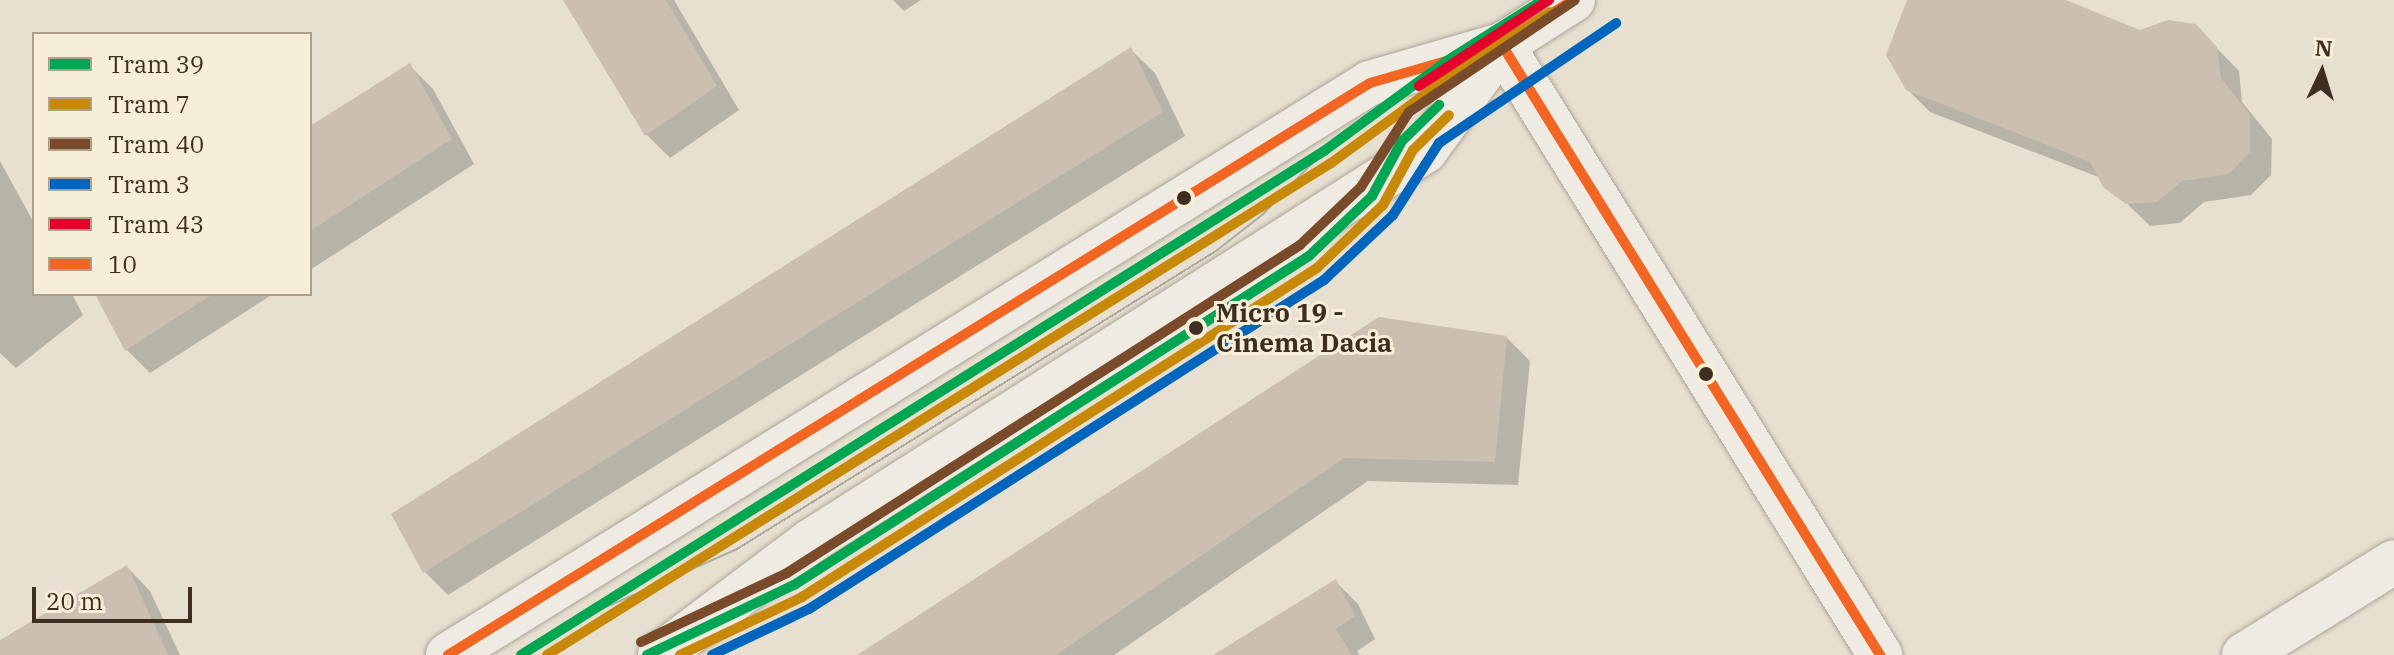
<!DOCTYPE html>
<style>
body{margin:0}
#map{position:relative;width:2394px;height:655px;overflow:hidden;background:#e7e0d1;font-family:"IBM Plex Serif",serif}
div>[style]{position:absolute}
.shadow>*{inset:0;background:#0003}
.building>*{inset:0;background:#cbbfb2}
.roads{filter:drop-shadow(0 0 2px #ada599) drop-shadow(0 0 2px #ada599)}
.tertiary>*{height:44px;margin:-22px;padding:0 22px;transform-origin:22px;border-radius:22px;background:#efebe3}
.secondary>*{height:44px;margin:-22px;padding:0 22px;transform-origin:22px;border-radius:22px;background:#efebe3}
.tram>*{height:2px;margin:-1px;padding:0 1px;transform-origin:1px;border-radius:1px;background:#afaaa2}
.bus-1>*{height:10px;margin:-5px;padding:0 5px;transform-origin:5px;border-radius:5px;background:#f26522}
.tram-1>*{height:10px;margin:-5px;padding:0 5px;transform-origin:5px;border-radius:5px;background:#00a651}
.tram-2>*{height:10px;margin:-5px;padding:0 5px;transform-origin:5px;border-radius:5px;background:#c88808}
.tram-3>*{height:10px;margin:-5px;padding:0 5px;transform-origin:5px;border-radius:5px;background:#7a4b2a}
.tram-4>*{height:10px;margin:-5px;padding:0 5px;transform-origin:5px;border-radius:5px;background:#0065bd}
.tram-5>*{height:10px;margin:-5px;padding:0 5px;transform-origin:5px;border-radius:5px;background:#e4002b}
.dots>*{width:22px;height:22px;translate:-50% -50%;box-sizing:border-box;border:4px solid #f7eed8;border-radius:50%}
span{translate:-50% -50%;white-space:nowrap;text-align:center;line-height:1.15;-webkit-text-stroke:6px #f7eed8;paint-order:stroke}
.stop-label{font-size:26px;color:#3d2e20;font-weight:700}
.left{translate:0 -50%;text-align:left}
.legend{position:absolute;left:32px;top:32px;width:280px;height:264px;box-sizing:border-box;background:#f7eed8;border:2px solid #ada18e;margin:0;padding:10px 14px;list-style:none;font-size:24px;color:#3d2e20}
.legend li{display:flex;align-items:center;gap:16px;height:40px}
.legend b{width:40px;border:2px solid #ada18e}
.north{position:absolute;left:2282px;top:32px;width:80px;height:80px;-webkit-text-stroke:6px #f7eed8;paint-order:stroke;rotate:4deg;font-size:22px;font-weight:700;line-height:32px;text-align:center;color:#3d2e20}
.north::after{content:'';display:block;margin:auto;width:28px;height:36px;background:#3d2e20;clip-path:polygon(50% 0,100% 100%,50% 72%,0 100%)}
.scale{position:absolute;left:32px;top:587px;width:160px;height:36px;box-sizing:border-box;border:4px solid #3d2e20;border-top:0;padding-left:10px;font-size:24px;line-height:28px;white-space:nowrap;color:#3d2e20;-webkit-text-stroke:6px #f7eed8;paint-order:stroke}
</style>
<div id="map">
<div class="shadow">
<div style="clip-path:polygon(566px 0,674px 0,739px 110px,670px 158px,647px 135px)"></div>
<div style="clip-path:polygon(893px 0,921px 0,904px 11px)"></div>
<div style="clip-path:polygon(1909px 0,2061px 0,2140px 32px,2195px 26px,2239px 71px,2242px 102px,2272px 139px,2271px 175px,2251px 195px,2204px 202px,2180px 223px,2150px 226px,2101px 178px,1930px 112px,1907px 89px)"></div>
<div style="clip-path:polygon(1131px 50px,1155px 73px,1185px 136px,448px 595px,425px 572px)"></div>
<div style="clip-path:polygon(409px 65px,433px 89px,474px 164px,310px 270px,310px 128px)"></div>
<div style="clip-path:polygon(0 161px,34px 223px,34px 294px,72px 294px,83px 315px,16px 368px,0 353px)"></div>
<div style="clip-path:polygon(97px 294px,273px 294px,150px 373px,127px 350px)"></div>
<div style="clip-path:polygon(1507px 338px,1530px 361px,1518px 485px,1368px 481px,1114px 655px,861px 655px)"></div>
<div style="clip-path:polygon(127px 567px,150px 591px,180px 655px,0 655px,0 643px)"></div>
<div style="clip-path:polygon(1336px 582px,1358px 604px,1375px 639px,1357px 651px,1359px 655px,1217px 655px)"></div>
</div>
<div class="building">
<div style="clip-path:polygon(563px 0,666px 0,717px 86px,645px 136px)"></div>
<div style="clip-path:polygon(1907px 0,2066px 0,2140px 30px,2168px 20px,2196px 24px,2217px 47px,2221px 78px,2250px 115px,2250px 152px,2229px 174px,2182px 181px,2157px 202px,2126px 204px,2103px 187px,2090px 162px,1906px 90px,1886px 55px)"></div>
<div style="clip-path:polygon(1131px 47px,1163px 112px,423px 573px,391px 514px)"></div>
<div style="clip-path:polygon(410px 63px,452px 139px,310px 231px,310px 126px)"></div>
<div style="clip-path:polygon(95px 294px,213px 294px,125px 351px)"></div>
<div style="clip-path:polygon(1379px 317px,1507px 336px,1495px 462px,1344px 458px,1056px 655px,857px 655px)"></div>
<div style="clip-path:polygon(127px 565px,168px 655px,0 655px,0 640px)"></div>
<div style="clip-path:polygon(1336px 579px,1355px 616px,1336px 629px,1352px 655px,1213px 655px)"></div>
</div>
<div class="roads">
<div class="tertiary">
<div style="left:1502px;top:45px;width:718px;rotate:58.21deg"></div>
<div style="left:2244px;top:655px;width:176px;rotate:-31.8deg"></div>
</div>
<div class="secondary">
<div style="left:448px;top:655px;width:1085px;rotate:-31.82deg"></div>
<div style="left:1370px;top:83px;width:137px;rotate:-16.1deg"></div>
<div style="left:1502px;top:45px;width:84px;rotate:-32.4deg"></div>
<div style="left:660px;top:655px;width:189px;rotate:-37.1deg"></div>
<div style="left:811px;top:541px;width:727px;rotate:-32.42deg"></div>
<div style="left:1425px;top:151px;width:131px;rotate:-54deg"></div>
</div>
</div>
<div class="tram">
<div style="left:586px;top:616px;width:165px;rotate:-23.9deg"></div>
<div style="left:737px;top:549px;width:564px;rotate:-31.89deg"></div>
<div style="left:1216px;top:251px;width:58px;rotate:-38deg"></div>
<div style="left:1262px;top:215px;width:89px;rotate:-45.9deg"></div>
</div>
<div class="bus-1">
<div style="left:1502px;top:45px;width:718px;rotate:58.21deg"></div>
<div style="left:448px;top:655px;width:1085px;rotate:-31.82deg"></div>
<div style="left:1370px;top:83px;width:137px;rotate:-16.1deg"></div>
<div style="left:1502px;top:45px;width:84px;rotate:-32.4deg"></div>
</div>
<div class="tram-1">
<div style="left:521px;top:655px;width:948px;rotate:-32.11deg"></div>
<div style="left:1324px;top:151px;width:150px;rotate:-36.3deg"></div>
<div style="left:1445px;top:62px;width:116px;rotate:-32.3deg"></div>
<div style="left:647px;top:655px;width:163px;rotate:-25.5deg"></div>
<div style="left:794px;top:585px;width:611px;rotate:-32.57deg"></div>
<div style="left:1309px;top:256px;width:87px;rotate:-43.6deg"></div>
<div style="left:1372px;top:196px;width:63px;rotate:-61.4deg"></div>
<div style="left:1402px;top:141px;width:52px;rotate:-44.2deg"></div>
</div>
<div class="tram-2">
<div style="left:547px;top:655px;width:926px;rotate:-32.11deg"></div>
<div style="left:1331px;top:163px;width:151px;rotate:-36.1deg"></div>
<div style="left:1453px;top:74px;width:115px;rotate:-32.6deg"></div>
<div style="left:680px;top:655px;width:135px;rotate:-25.4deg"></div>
<div style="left:802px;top:597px;width:611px;rotate:-32.57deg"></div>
<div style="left:1317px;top:268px;width:91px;rotate:-43.7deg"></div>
<div style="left:1383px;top:205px;width:63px;rotate:-61.4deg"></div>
<div style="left:1413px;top:150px;width:50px;rotate:-44.2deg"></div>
</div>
<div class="tram-3">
<div style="left:641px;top:642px;width:161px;rotate:-25.3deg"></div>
<div style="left:787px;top:573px;width:609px;rotate:-32.59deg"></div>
<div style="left:1300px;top:245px;width:84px;rotate:-43.6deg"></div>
<div style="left:1361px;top:187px;width:89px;rotate:-57.4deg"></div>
<div style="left:1409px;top:112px;width:200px;rotate:-34deg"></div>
</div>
<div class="tram-4">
<div style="left:712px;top:655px;width:107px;rotate:-25.4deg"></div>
<div style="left:809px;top:609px;width:611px;rotate:-32.57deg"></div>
<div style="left:1324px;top:280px;width:95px;rotate:-43.3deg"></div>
<div style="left:1393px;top:215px;width:85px;rotate:-57.4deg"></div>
<div style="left:1439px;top:143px;width:214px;rotate:-34.1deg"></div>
</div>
<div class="tram-5">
<div style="left:1419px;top:86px;width:156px;rotate:-33.5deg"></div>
</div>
<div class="dots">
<div style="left:1184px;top:198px;background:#3d2e20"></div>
<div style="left:1196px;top:328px;background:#3d2e20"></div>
<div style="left:1706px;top:374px;background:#3d2e20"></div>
</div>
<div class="stop-label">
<span class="left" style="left:1216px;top:328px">Micro 19 -<br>Cinema Dacia</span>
</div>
<ul class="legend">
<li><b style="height:10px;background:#00a651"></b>Tram 39</li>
<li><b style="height:10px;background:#c88808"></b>Tram 7</li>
<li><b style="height:10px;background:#7a4b2a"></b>Tram 40</li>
<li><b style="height:10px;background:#0065bd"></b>Tram 3</li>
<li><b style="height:10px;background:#e4002b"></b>Tram 43</li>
<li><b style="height:10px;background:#f26522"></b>10</li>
</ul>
<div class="north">N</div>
<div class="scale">20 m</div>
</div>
